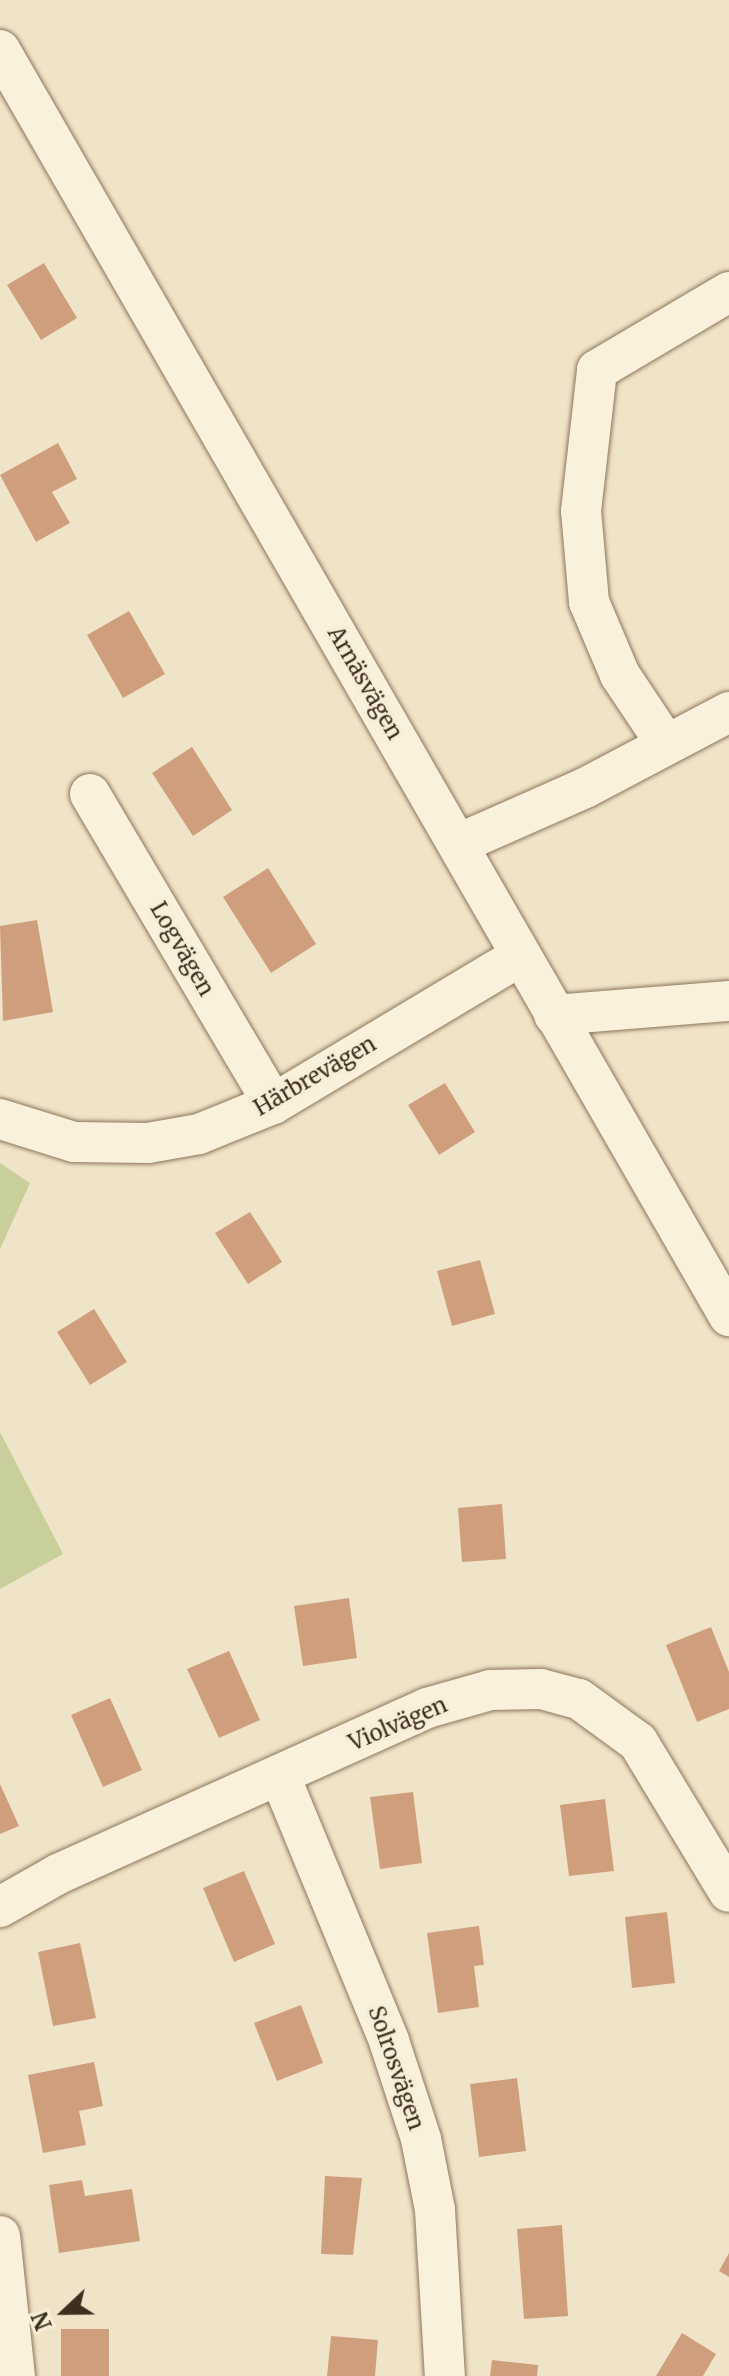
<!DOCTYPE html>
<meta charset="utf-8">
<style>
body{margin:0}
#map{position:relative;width:729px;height:2376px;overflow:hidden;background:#f0e4c8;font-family:Merriweather,serif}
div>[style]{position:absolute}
.green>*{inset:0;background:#c9cf9b}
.building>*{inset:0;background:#cf9f7d}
.roads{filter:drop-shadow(0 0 2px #8d765c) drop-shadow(0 0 2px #8d765c)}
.minor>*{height:40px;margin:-20px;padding:0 20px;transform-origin:20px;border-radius:20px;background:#faf1dc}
span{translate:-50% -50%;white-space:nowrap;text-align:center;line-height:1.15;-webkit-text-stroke:7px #f7eed8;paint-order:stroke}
.street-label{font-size:22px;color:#3d2e20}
.north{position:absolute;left:24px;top:2272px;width:80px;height:80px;-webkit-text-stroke:6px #f7eed8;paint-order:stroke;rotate:248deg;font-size:22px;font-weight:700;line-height:32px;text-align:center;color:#3d2e20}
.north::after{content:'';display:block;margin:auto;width:28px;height:36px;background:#3d2e20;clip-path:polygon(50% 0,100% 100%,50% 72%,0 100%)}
</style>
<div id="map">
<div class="green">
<div style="clip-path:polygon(0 1163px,30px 1183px,0 1249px)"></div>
<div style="clip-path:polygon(0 1432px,63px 1554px,0 1589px)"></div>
</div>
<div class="building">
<div style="clip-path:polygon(44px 263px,77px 318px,41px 340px,7px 285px)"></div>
<div style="clip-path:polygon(58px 443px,77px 479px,52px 492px,70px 523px,36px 542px,0 475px)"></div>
<div style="clip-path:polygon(129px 611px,165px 674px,123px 698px,87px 635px)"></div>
<div style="clip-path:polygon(192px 747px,232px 810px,193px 836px,152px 773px)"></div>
<div style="clip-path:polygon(268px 868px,316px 944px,271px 973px,223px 897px)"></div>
<div style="clip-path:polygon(37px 920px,53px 1012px,3px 1021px,0 926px)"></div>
<div style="clip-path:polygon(445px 1083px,475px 1132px,439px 1155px,408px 1105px)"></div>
<div style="clip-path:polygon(250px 1212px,282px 1262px,248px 1284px,215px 1233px)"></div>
<div style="clip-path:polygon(480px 1260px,495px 1314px,452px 1326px,437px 1271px)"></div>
<div style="clip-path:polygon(94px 1309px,127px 1362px,90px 1385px,57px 1332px)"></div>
<div style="clip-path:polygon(502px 1504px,506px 1559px,462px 1562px,458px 1508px)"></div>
<div style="clip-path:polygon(349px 1598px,357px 1658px,303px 1666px,294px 1606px)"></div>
<div style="clip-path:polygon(711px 1627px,729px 1672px,729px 1709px,697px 1722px,666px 1645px)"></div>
<div style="clip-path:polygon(229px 1651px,260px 1720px,219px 1738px,187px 1669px)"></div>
<div style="clip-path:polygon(110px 1698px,142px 1770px,103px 1787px,71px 1715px)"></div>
<div style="clip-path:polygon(0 1784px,19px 1826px,0 1834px)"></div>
<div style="clip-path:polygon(413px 1792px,422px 1863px,380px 1869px,370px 1797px)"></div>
<div style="clip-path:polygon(605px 1799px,614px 1871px,569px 1876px,560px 1805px)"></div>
<div style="clip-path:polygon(244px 1871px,275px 1944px,234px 1962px,203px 1888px)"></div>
<div style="clip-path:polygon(667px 1912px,675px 1983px,632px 1988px,625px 1917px)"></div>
<div style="clip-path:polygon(479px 1926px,484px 1965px,474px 1966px,479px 2007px,438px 2013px,427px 1933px)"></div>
<div style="clip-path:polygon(80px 1943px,96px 2018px,53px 2026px,38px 1952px)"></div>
<div style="clip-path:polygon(301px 2005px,323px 2063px,277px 2081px,254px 2023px)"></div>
<div style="clip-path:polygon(94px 2062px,103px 2106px,79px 2111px,86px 2145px,43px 2153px,28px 2075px)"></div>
<div style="clip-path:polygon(517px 2078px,526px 2151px,479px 2157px,470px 2084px)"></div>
<div style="clip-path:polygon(325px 2176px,362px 2178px,353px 2255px,321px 2254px)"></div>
<div style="clip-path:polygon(82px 2180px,85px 2196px,132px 2189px,140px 2241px,59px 2253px,49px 2185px)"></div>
<div style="clip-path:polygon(562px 2225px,568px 2316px,524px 2319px,517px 2229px)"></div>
<div style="clip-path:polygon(729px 2253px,729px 2277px,719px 2271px)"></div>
<div style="clip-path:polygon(61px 2329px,109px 2329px,109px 2376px,61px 2376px)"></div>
<div style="clip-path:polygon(682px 2333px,716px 2354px,703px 2376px,656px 2376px)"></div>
<div style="clip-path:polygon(331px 2336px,378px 2340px,375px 2376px,327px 2376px)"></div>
<div style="clip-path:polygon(492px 2360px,538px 2365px,537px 2376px,490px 2376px)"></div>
</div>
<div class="roads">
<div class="minor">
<div style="left:0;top:50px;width:1461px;rotate:60.07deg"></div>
<div style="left:666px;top:744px;width:83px;rotate:-123.7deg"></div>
<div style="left:620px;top:675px;width:79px;rotate:-113deg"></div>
<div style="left:589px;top:602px;width:91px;rotate:-95deg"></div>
<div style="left:581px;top:511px;width:142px;rotate:-83.5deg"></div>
<div style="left:597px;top:370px;width:153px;rotate:-30.6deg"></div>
<div style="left:90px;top:794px;width:360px;rotate:59.4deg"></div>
<div style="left:458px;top:844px;width:139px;rotate:-23.8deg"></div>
<div style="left:585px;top:788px;width:163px;rotate:-27.8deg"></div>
<div style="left:554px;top:1015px;width:176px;rotate:-4.6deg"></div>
<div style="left:0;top:1119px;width:77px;rotate:17.3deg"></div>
<div style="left:74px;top:1142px;width:74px;rotate:0.8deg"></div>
<div style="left:148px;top:1143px;width:52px;rotate:-10deg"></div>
<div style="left:199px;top:1134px;width:80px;rotate:-22.1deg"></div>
<div style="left:273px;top:1104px;width:288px;rotate:-30.9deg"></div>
<div style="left:280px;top:1776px;width:287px;rotate:67.6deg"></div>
<div style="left:389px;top:2041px;width:103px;rotate:71.9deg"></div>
<div style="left:421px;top:2139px;width:72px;rotate:78.8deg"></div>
<div style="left:435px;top:2210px;width:166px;rotate:86.6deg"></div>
<div style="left:0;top:1907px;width:67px;rotate:-29.6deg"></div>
<div style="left:58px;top:1874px;width:405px;rotate:-24.2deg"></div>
<div style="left:427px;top:1708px;width:66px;rotate:-15.9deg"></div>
<div style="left:490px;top:1690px;width:51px;rotate:-1.1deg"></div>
<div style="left:541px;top:1689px;width:39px;rotate:15deg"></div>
<div style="left:579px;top:1699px;width:73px;rotate:36.1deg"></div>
<div style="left:638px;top:1742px;width:175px;rotate:58.8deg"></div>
<div style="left:0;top:2236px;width:141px;rotate:83.9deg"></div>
</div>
</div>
<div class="street-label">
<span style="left:365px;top:683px;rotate:60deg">Arnäsvägen</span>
<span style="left:182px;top:949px;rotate:60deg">Logvägen</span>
<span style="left:315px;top:1076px;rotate:-30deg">Härbrevägen</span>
<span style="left:398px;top:1724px;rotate:-23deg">Violvägen</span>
<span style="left:396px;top:2068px;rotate:71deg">Solrosvägen</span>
</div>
<div class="north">N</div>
</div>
